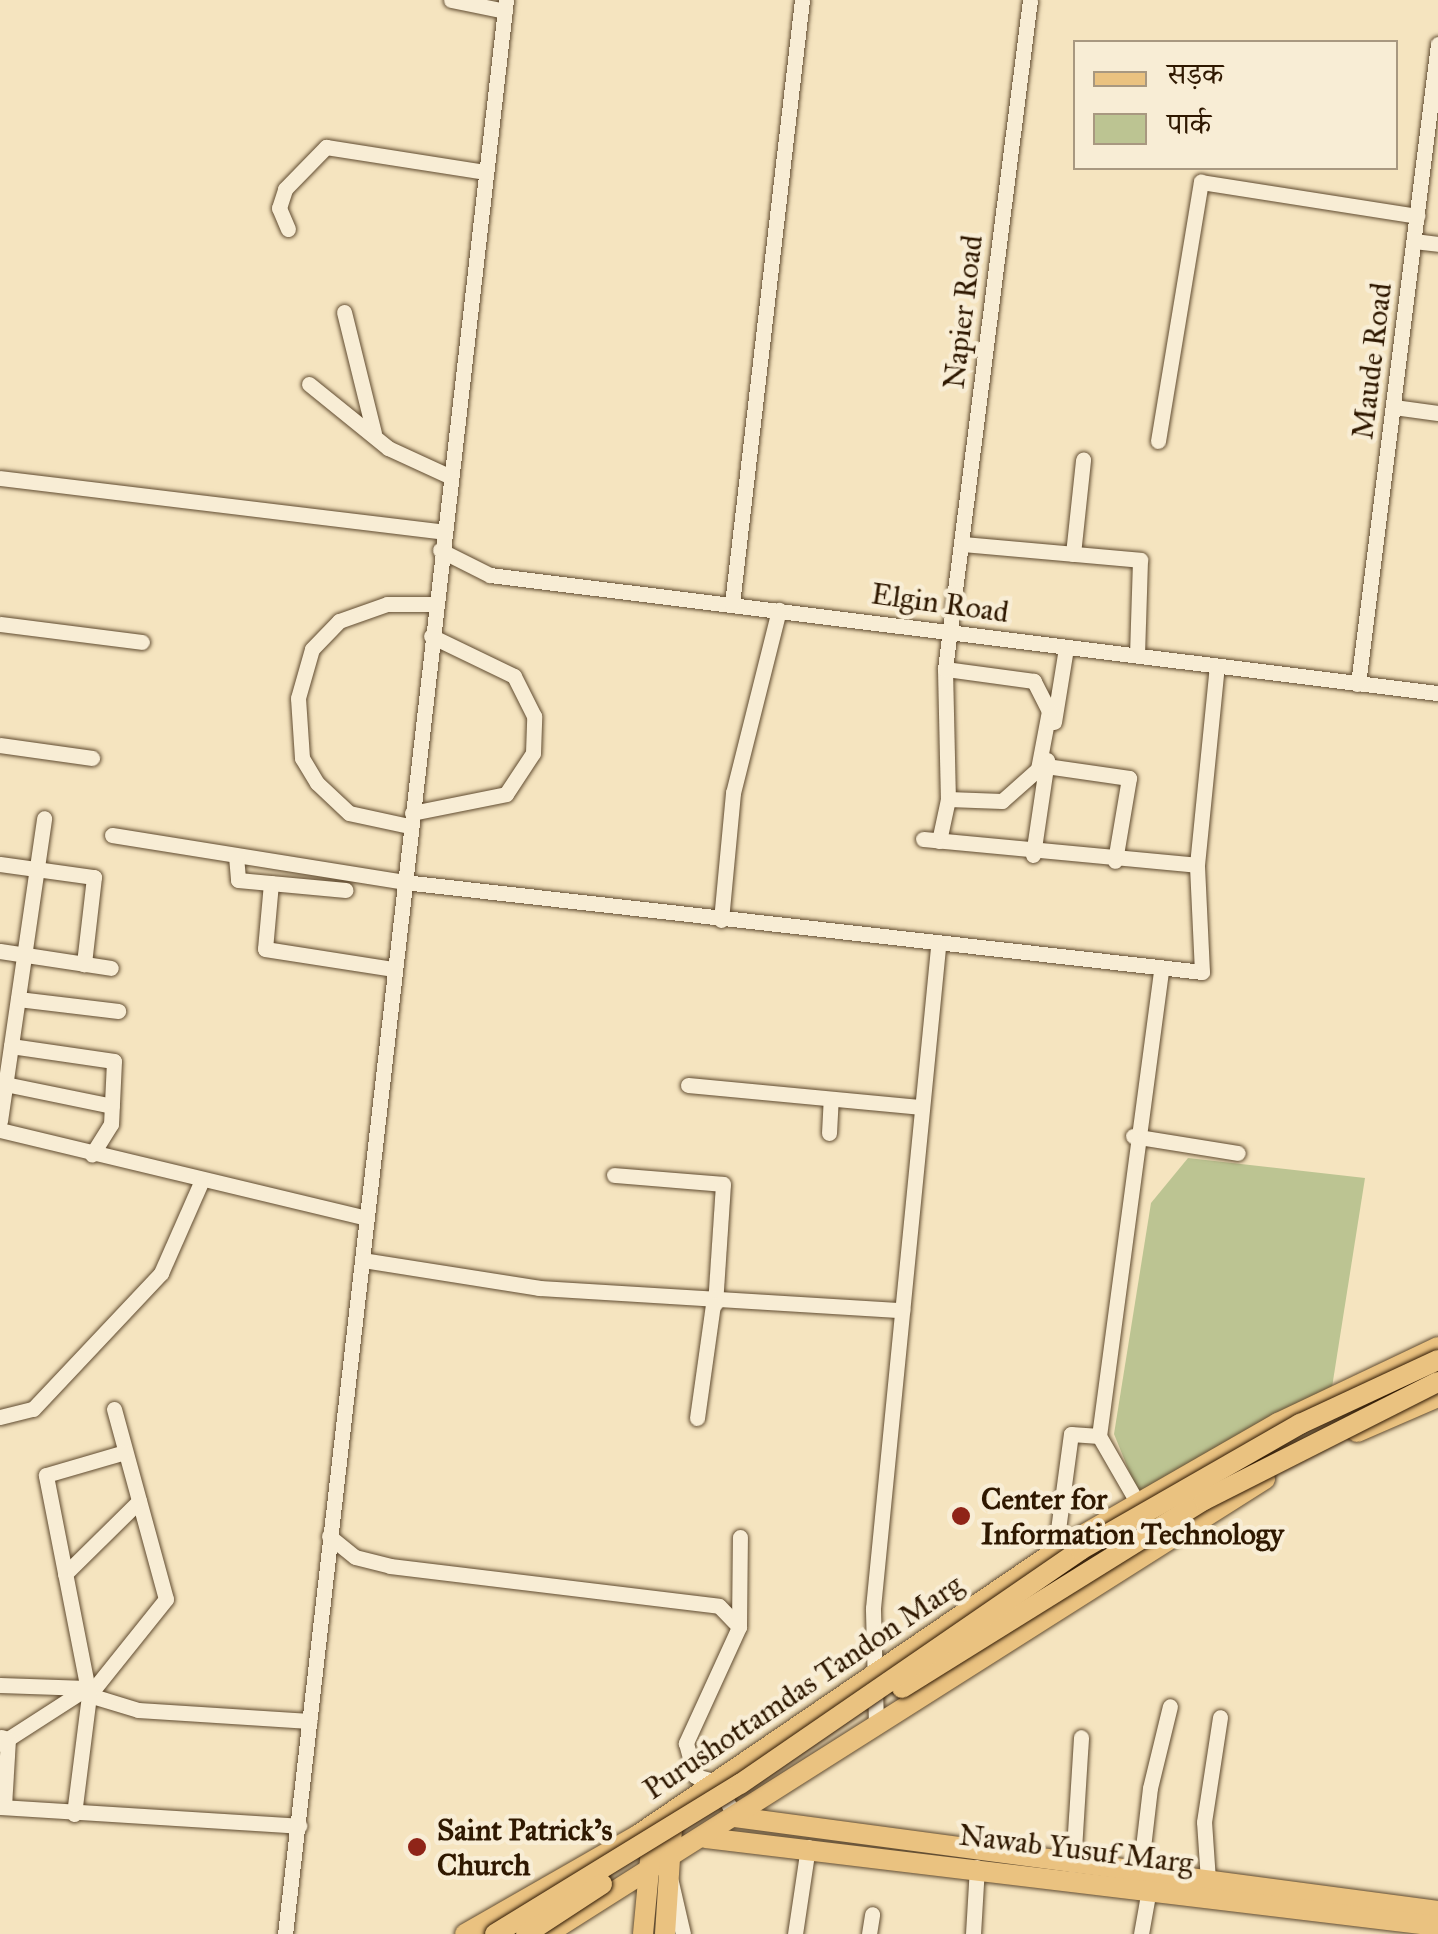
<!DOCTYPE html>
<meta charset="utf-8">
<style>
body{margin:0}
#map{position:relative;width:1438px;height:1934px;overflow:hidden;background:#f5e4bf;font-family:"IM FELL Great Primer","Noto Serif Devanagari",serif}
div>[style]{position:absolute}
.green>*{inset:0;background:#bcc492}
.roads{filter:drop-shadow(0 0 2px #604b30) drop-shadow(0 0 2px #604b30)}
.minor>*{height:15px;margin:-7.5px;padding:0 7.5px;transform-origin:7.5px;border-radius:7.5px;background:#f8edd5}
.major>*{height:20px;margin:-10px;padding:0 10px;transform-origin:10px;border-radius:10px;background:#eac280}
.bridges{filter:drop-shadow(0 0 2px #2f1800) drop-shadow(0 0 2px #2f1800)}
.major-bridge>*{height:20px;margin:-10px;padding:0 10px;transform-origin:10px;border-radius:10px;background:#eac280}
.dots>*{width:28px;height:28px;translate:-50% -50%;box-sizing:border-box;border:5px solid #f8edd5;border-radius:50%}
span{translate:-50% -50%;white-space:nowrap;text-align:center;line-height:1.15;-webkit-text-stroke:9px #f8edd5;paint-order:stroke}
.street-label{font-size:30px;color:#2f1800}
.poi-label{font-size:30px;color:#2f1800;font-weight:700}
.left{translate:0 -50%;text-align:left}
.legend{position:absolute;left:1073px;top:40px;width:325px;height:130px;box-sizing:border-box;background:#f8edd5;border:2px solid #a89880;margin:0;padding:12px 18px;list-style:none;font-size:30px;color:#2f1800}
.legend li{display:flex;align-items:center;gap:20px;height:50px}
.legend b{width:50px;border:2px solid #a89880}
</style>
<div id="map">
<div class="green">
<div style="clip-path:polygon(1188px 1158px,1365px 1178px,1330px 1400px,1144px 1508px,1114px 1434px,1151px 1203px)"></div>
</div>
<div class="roads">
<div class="minor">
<div style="left:451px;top:0;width:55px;rotate:11.5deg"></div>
<div style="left:288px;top:229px;width:23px;rotate:-113deg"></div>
<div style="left:279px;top:208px;width:20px;rotate:-72deg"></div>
<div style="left:285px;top:189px;width:59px;rotate:-45.7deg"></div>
<div style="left:326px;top:147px;width:162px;rotate:8.9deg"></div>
<div style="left:1414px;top:241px;width:24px;rotate:7deg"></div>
<div style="left:344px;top:312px;width:125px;rotate:76.1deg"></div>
<div style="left:309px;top:384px;width:102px;rotate:39deg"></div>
<div style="left:388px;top:448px;width:67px;rotate:24.7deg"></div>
<div style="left:1394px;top:407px;width:44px;rotate:7.8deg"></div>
<div style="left:1158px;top:441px;width:263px;rotate:-80.6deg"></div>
<div style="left:1201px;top:182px;width:219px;rotate:8.9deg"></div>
<div style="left:0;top:478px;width:446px;rotate:6.9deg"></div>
<div style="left:962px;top:544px;width:179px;rotate:5.1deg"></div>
<div style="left:1140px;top:560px;width:93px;rotate:91.8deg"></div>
<div style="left:440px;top:550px;width:56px;rotate:26.6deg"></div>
<div style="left:490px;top:575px;width:955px;rotate:7.1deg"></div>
<div style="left:1073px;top:554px;width:95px;rotate:-83.9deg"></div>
<div style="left:732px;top:604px;width:608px;rotate:-83.39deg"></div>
<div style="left:0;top:624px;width:143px;rotate:7.2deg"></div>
<div style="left:945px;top:669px;width:130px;rotate:88.7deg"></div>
<div style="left:1358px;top:684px;width:645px;rotate:-82.87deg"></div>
<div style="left:1054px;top:722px;width:75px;rotate:-80.8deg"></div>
<div style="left:0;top:745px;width:93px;rotate:8deg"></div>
<div style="left:1046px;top:766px;width:84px;rotate:8.2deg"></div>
<div style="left:1129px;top:778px;width:84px;rotate:99.6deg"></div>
<div style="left:412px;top:813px;width:96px;rotate:-11.4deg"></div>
<div style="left:506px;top:794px;width:49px;rotate:-56.6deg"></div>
<div style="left:533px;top:753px;width:37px;rotate:-88deg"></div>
<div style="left:534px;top:716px;width:45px;rotate:-116.6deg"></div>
<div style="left:514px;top:676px;width:92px;rotate:-154.3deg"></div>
<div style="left:409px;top:826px;width:61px;rotate:-167.8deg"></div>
<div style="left:349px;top:813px;width:44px;rotate:-136.8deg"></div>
<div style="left:317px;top:783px;width:29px;rotate:-121deg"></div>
<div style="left:302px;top:758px;width:60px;rotate:-93.8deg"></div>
<div style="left:298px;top:698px;width:51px;rotate:-74.1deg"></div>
<div style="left:312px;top:649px;width:39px;rotate:-46deg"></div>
<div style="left:339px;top:621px;width:51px;rotate:-19.5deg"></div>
<div style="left:387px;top:604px;width:47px"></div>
<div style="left:112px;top:835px;width:296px;rotate:9.1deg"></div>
<div style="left:404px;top:882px;width:803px;rotate:6.43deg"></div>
<div style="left:1202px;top:972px;width:107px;rotate:-92.7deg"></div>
<div style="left:1197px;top:865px;width:200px;rotate:-84.3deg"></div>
<div style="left:923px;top:839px;width:275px;rotate:5.4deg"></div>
<div style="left:939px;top:841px;width:43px;rotate:-77.9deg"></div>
<div style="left:948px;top:799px;width:54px;rotate:2.1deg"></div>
<div style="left:1002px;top:801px;width:48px;rotate:-41.6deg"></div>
<div style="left:1038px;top:769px;width:59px;rotate:-79.3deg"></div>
<div style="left:1049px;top:711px;width:34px;rotate:-117deg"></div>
<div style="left:1034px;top:681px;width:90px;rotate:-172.3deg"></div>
<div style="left:945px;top:669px;width:674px;rotate:-82.76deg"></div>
<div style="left:1033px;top:855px;width:96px;rotate:-81.6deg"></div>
<div style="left:236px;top:856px;width:24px;rotate:85deg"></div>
<div style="left:238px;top:880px;width:108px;rotate:5.3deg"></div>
<div style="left:0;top:864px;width:95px;rotate:7.9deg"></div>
<div style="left:94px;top:877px;width:88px;rotate:96.6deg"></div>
<div style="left:271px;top:883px;width:66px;rotate:95.2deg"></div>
<div style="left:265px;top:949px;width:129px;rotate:8.9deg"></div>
<div style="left:721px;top:920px;width:128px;rotate:-84.6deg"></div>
<div style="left:733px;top:793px;width:189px;rotate:-75.9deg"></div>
<div style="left:0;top:951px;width:112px;rotate:8.7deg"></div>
<div style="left:18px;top:999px;width:101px;rotate:6.8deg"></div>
<div style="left:11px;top:1046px;width:104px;rotate:8.3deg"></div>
<div style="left:114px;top:1061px;width:63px;rotate:92.7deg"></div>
<div style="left:111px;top:1124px;width:36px;rotate:122deg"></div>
<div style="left:5px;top:1084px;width:109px;rotate:11.6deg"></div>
<div style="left:688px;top:1085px;width:235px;rotate:5.4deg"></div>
<div style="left:0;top:1121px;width:306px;rotate:-81.7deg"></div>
<div style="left:0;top:1130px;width:373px;rotate:13.5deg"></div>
<div style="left:829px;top:1133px;width:34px;rotate:-87deg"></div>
<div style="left:1133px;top:1136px;width:106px;rotate:9.2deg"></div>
<div style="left:614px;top:1175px;width:109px;rotate:4.7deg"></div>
<div style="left:723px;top:1184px;width:120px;rotate:93.8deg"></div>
<div style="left:363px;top:1260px;width:178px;rotate:9deg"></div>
<div style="left:539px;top:1288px;width:364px;rotate:3.5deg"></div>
<div style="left:114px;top:1409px;width:197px;rotate:74.7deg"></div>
<div style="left:166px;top:1599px;width:123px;rotate:128.7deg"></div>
<div style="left:89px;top:1695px;width:51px;rotate:17deg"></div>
<div style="left:138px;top:1710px;width:172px;rotate:3.7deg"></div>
<div style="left:0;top:1417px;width:34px;rotate:-14deg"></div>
<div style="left:33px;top:1409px;width:187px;rotate:-46.7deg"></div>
<div style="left:161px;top:1273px;width:102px;rotate:-66.2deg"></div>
<div style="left:697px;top:1418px;width:115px;rotate:-82deg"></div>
<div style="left:329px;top:1536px;width:33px;rotate:39deg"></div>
<div style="left:355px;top:1557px;width:36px;rotate:14deg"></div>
<div style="left:390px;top:1566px;width:331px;rotate:6.9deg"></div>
<div style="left:719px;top:1606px;width:29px;rotate:46deg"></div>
<div style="left:739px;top:1627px;width:128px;rotate:114.6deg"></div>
<div style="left:686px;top:1743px;width:34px;rotate:75deg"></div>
<div style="left:695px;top:1776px;width:23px;rotate:15deg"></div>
<div style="left:717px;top:1782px;width:39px;rotate:63deg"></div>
<div style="left:1159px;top:1540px;width:120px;rotate:-120deg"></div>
<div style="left:1099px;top:1436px;width:467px;rotate:-82.4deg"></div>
<div style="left:65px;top:1574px;width:104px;rotate:-44.6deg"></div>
<div style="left:1068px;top:1595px;width:59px;rotate:-100.7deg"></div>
<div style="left:1057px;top:1537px;width:104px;rotate:-82.3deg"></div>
<div style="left:1071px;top:1434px;width:28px;rotate:4deg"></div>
<div style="left:739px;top:1627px;width:90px;rotate:-89.4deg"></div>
<div style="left:0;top:1685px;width:87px;rotate:2deg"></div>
<div style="left:87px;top:1688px;width:103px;rotate:147.2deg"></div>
<div style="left:876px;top:1725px;width:117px;rotate:-91.5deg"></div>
<div style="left:873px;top:1608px;width:664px;rotate:-84.38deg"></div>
<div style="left:1px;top:1737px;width:7px;rotate:16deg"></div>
<div style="left:8px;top:1739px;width:68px;rotate:93.4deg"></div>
<div style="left:0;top:1807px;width:300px;rotate:3.6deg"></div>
<div style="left:74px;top:1814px;width:120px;rotate:-82.8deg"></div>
<div style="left:89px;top:1695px;width:224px;rotate:-101.1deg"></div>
<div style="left:46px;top:1475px;width:82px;rotate:-16.2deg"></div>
<div style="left:1073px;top:1865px;width:128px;rotate:-86.4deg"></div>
<div style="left:1150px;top:1873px;width:19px;rotate:-115deg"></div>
<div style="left:1142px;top:1856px;width:68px;rotate:-83.3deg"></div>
<div style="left:1150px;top:1788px;width:84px;rotate:-76.3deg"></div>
<div style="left:1208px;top:1880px;width:58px;rotate:-93.9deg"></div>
<div style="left:1204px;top:1822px;width:106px;rotate:-81.3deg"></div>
<div style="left:671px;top:1882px;width:53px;rotate:77deg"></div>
<div style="left:285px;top:1934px;width:1947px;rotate:-83.48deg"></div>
<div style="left:795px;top:1934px;width:88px;rotate:-81.5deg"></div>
<div style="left:869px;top:1934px;width:20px;rotate:-81deg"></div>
<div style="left:973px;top:1934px;width:67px;rotate:-86.6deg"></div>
<div style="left:1141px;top:1934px;width:46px;rotate:-79.9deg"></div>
</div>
<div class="major">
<div style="left:1357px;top:1432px;width:88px;rotate:-23.4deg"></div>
<div style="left:735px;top:1817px;width:709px;rotate:7.62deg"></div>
<div style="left:706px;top:1838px;width:737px;rotate:6.86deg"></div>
<div style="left:465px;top:1934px;width:199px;rotate:-29.8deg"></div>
<div style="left:638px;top:1835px;width:507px;rotate:-34.22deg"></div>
<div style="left:1057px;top:1550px;width:255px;rotate:-29.9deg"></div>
<div style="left:1278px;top:1423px;width:177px;rotate:-25.4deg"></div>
<div style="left:547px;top:1934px;width:850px;rotate:-32.36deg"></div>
<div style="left:643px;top:1934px;width:106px;rotate:-84.6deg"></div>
<div style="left:665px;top:1934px;width:122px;rotate:-86.2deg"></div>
</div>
</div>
<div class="bridges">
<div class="major-bridge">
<div style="left:902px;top:1688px;width:356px;rotate:-31.9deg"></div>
<div style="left:1204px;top:1500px;width:262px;rotate:-26.8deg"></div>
<div style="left:495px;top:1934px;width:287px;rotate:-31.5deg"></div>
<div style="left:740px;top:1784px;width:413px;rotate:-34.5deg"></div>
<div style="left:1080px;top:1550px;width:254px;rotate:-29.8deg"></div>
<div style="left:1300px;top:1424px;width:152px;rotate:-24.9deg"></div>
<div style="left:526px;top:1934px;width:91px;rotate:-33.3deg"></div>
</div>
</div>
<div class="dots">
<div style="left:961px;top:1516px;background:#8f2418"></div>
<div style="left:417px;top:1847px;background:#8f2418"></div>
</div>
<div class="street-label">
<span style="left:963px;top:312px;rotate:-83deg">Napier Road</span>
<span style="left:1372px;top:361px;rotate:-83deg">Maude Road</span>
<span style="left:940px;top:603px;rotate:8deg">Elgin Road</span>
<span style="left:803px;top:1687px;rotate:-34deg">Purushottamdas Tandon Marg</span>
<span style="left:1076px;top:1849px;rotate:7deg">Nawab Yusuf Marg</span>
</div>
<div class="poi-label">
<span class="left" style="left:981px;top:1516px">Center for<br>Information Technology</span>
<span class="left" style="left:437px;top:1847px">Saint Patrick's<br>Church</span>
</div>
<ul class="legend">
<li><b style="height:12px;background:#eac280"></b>सड़क</li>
<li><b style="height:28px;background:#bcc492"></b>पार्क</li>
</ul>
</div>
